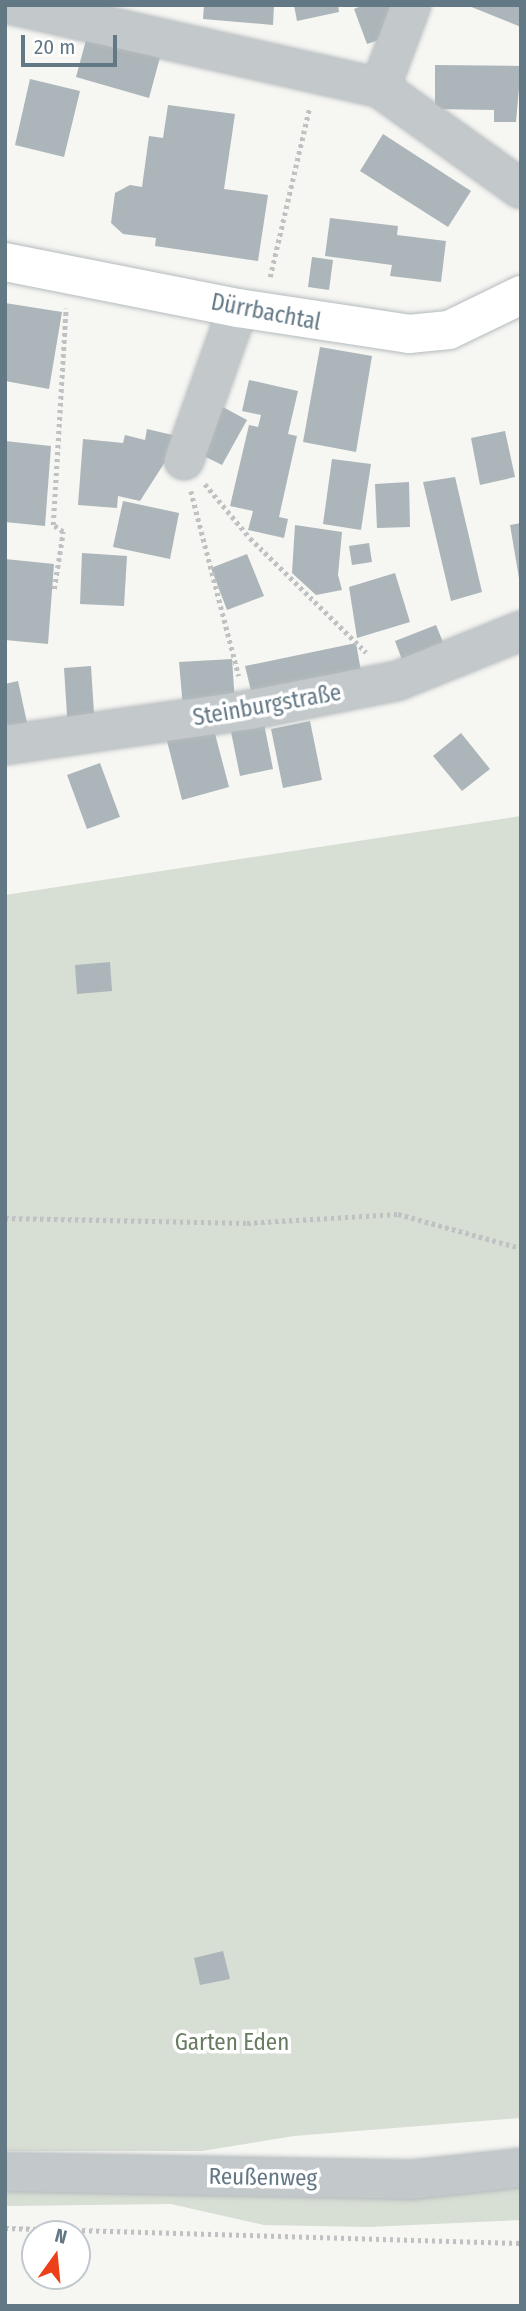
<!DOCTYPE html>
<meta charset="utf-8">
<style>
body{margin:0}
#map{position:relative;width:526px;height:2311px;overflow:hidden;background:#f6f6f2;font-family:"Fira Sans Condensed",sans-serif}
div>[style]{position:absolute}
.green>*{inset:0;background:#d7ded3}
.building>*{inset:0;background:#acb5b9}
.path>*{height:4.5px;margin-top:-2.25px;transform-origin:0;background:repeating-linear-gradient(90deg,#bfc1c3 0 3.5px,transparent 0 7px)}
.roads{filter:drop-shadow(0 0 2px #b5bbbf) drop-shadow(0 0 2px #b5bbbf)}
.street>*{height:38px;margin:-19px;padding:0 19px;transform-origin:19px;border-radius:19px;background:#c3c8ca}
.secondary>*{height:38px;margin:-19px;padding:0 19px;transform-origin:19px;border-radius:19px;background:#fff}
span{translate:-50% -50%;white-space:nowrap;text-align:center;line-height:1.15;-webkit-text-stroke:7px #fff;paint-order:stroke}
.street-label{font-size:23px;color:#637885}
.park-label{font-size:23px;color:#697c62}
.frame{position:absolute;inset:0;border:7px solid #637885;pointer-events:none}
.north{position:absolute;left:21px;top:2220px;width:70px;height:70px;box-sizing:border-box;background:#fff;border:2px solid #c1c9ce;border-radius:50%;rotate:15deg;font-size:19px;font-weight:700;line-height:28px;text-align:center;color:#637885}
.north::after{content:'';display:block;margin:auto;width:24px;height:32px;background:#ed401a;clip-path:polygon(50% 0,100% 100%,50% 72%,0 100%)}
.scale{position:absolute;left:21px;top:35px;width:96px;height:32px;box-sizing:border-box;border:4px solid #637885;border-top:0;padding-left:9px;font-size:21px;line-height:24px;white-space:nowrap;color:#637885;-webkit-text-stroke:5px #fff;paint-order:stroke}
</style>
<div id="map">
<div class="green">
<div style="clip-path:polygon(521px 816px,521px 2118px,294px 2136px,202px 2151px,5px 2151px,5px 895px)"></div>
<div style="clip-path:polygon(521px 2183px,521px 2220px,369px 2227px,264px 2225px,171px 2204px,5px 2206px,5px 2185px)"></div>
</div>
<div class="building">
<div style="clip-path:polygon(204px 5px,274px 5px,273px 25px,203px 19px)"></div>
<div style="clip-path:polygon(294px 5px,338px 5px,339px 12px,297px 21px)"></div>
<div style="clip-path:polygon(364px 5px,393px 5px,391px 36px,367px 44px,354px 9px)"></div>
<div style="clip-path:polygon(469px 5px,521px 5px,521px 27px,469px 6px)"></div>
<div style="clip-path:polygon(89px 29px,162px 50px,149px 98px,76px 77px)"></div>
<div style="clip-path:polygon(435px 65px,521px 66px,516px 122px,494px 122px,494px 110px,435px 109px)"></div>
<div style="clip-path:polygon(30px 79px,80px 91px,64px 157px,15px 145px)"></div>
<div style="clip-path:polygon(168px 105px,235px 114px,224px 189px,268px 195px,258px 261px,155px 246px,156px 238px,123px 234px,111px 223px,115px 193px,130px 185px,142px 187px,149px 136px,163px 138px)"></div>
<div style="clip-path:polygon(383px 134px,471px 191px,448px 227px,360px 171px)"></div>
<div style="clip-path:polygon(330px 218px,398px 226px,397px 235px,446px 241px,441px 282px,390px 276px,392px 265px,325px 256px)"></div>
<div style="clip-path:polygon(312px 257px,333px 260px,329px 290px,308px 287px)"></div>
<div style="clip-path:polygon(5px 303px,62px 312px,49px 389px,5px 381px)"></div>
<div style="clip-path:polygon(320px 347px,372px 356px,356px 452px,303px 442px)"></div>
<div style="clip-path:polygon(249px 380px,298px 391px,288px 434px,297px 436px,279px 517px,288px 519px,284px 538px,248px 530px,253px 511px,230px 506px,249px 425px,258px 427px,261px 415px,242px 411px)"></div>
<div style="clip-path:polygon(221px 406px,247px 420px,222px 465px,196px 452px)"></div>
<div style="clip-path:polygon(147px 429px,181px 437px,140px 501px,118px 496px,117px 508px,78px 505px,83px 439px,123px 443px,125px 435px,145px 440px)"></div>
<div style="clip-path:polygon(505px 431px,515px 477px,480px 485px,471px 438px)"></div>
<div style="clip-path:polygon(5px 441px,51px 446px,45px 526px,5px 522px)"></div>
<div style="clip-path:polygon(332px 459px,371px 464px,361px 530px,323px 524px)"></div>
<div style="clip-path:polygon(455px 477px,482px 592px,451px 601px,423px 482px)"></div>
<div style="clip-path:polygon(409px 482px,410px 527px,377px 528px,375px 484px)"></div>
<div style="clip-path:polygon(123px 501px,179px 513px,170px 559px,113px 547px)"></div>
<div style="clip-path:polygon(521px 523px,521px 578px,519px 578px,510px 525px)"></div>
<div style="clip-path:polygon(295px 525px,342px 532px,338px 575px,342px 590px,316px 595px,292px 573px)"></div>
<div style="clip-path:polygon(369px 543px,372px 562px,352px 565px,349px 546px)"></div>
<div style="clip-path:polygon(82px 553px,127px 556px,124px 606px,80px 604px)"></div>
<div style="clip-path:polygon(247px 554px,264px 596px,227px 610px,211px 568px)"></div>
<div style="clip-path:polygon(5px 559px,54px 564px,48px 644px,5px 640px)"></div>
<div style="clip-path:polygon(395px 573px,410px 622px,357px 638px,349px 587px)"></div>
<div style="clip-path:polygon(436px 625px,449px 657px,407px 673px,395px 641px)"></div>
<div style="clip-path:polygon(356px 643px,362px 677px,253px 699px,245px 666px)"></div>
<div style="clip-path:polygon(232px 659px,235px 703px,183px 707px,179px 662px)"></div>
<div style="clip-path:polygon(91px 666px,95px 729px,68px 731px,64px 668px)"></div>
<div style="clip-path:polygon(18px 681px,29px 732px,5px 736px,5px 684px)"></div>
<div style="clip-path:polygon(263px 719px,273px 769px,240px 776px,230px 727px)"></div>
<div style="clip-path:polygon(310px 721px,322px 780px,283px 788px,271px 729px)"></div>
<div style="clip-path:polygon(214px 730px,229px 787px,182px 800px,167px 741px)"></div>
<div style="clip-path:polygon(461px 733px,490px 769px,462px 791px,433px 756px)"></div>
<div style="clip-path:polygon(100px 763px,120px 817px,87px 829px,67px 775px)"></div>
<div style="clip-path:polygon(110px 962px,112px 991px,77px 994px,75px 965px)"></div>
<div style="clip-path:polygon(223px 1951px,230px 1979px,200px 1985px,194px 1958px)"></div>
</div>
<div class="path">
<div style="left:270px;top:277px;width:172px;rotate:-76.9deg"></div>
<div style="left:205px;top:484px;width:70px;rotate:50.2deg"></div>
<div style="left:250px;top:538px;width:163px;rotate:44.5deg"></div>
<div style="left:191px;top:491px;width:191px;rotate:75.5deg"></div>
<div style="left:54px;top:589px;width:58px;rotate:-81deg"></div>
<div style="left:63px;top:532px;width:12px;rotate:-145deg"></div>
<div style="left:53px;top:525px;width:217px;rotate:-86.6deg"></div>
<div style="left:5px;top:1218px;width:242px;rotate:1.2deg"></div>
<div style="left:247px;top:1223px;width:151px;rotate:-3.4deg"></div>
<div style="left:398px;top:1214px;width:128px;rotate:15.5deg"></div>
<div style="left:5px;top:2228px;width:516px;rotate:1.67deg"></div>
</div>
<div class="roads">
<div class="street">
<div style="left:12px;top:5px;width:377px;rotate:12.7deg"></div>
<div style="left:380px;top:88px;width:173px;rotate:35.6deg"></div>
<div style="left:380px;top:88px;width:89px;rotate:-69.5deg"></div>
<div style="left:184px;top:460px;width:161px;rotate:-70.4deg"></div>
<div style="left:5px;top:745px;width:246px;rotate:-8.2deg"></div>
<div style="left:249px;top:710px;width:151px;rotate:-11.1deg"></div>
<div style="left:397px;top:681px;width:134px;rotate:-22deg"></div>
<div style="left:5px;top:2172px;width:405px;rotate:1.1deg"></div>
<div style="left:410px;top:2180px;width:112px;rotate:-6.2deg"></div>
</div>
<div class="secondary">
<div style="left:5px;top:262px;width:237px;rotate:11.2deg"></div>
<div style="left:238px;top:308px;width:173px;rotate:8.6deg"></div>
<div style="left:409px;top:334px;width:40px;rotate:-5.7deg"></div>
<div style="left:449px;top:330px;width:80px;rotate:-25.9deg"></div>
</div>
</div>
<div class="street-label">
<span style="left:266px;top:312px;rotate:11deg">Dürrbachtal</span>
<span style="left:267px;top:705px;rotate:-10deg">Steinburgstraße</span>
<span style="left:263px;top:2177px;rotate:1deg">Reußenweg</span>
</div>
<div class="park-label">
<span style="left:232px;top:2042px">Garten Eden</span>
</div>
<div class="frame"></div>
<div class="north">N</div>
<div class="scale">20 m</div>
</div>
